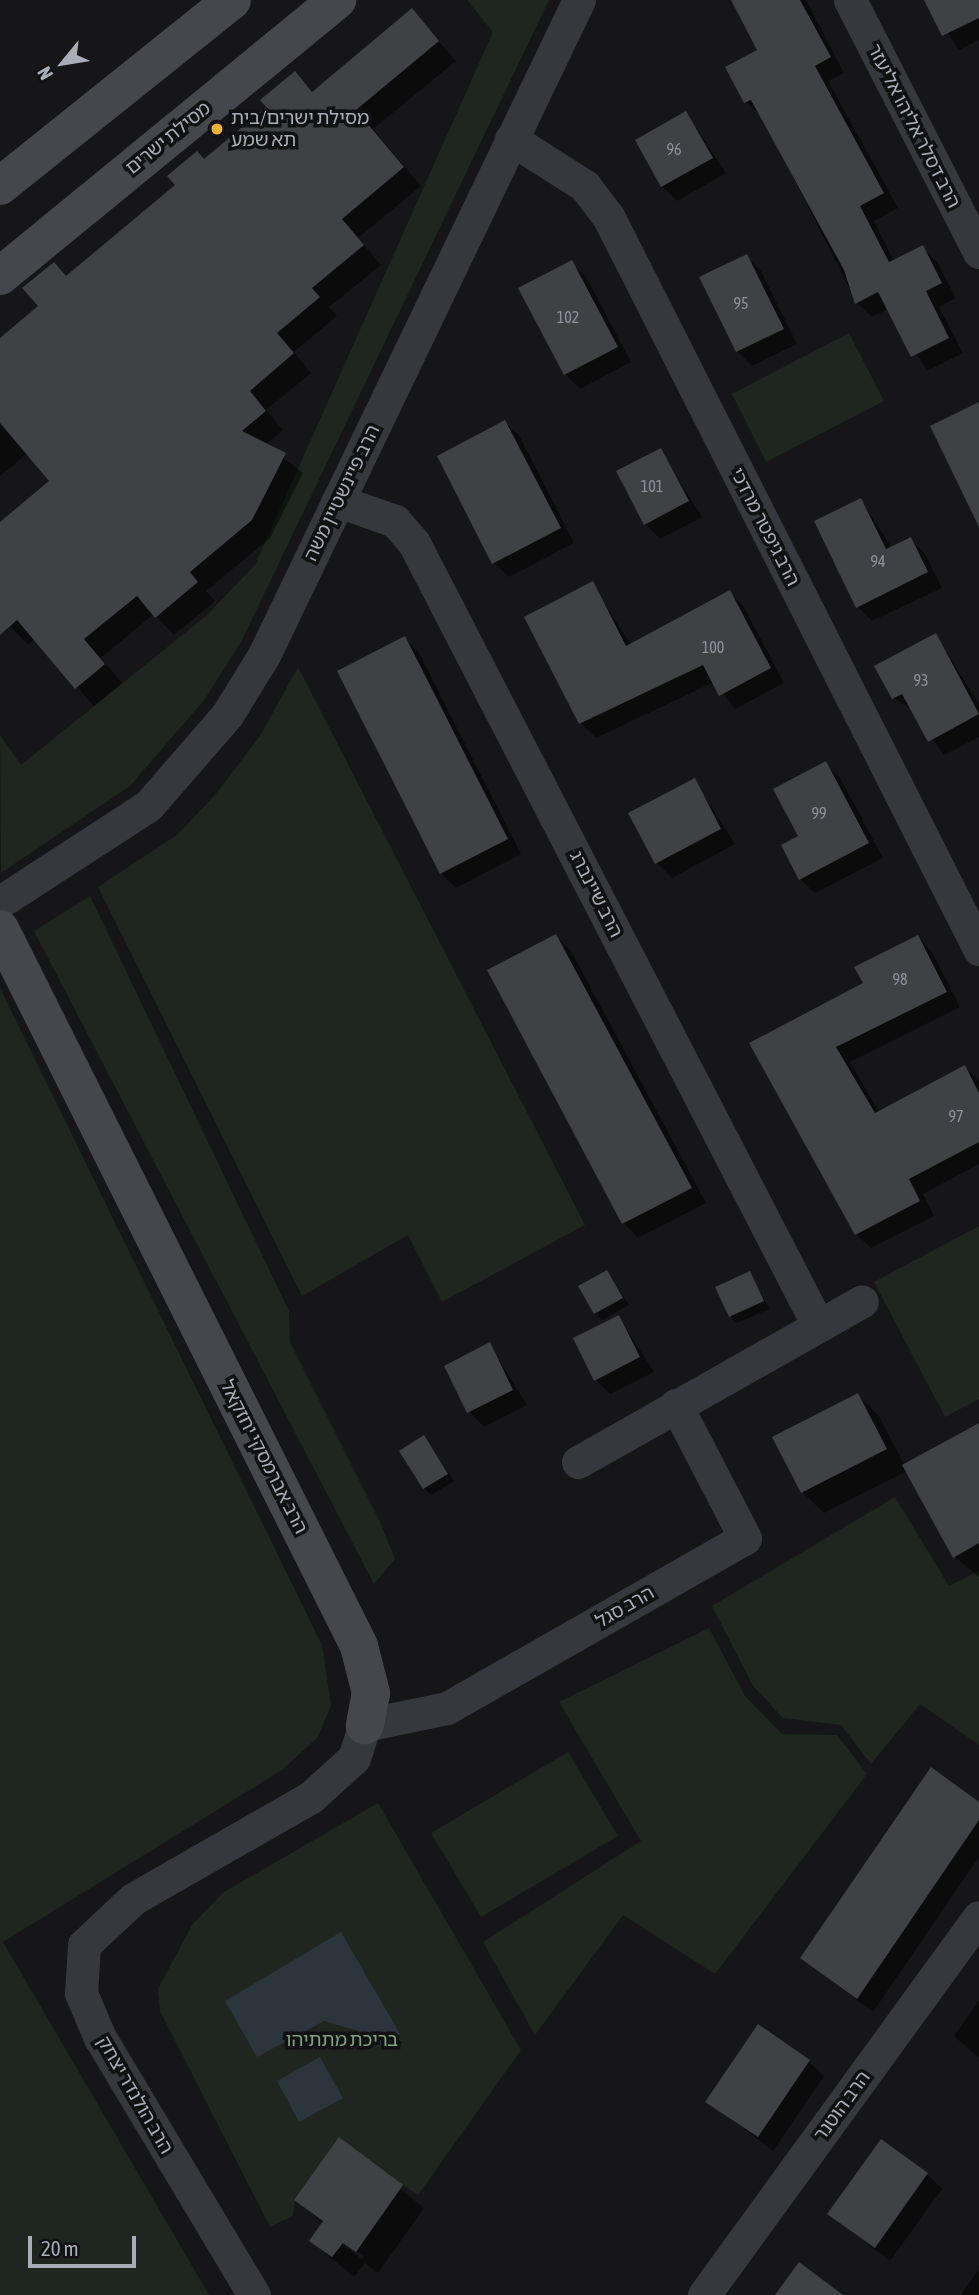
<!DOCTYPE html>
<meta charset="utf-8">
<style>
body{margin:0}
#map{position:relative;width:979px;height:2295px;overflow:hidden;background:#161618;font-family:"Asap Condensed","Noto Sans Hebrew",sans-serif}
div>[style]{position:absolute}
.green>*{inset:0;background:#1e261f}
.water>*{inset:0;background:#2c353c}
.shadow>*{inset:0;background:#0007}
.building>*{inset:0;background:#404145}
.street>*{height:33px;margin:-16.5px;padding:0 16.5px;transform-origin:16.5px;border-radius:16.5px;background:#37383d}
.secondary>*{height:38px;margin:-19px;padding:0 19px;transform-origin:19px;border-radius:19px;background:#45474d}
.dots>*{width:19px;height:19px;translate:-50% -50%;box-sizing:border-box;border:4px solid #111113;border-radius:50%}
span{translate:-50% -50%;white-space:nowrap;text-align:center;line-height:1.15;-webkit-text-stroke:7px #111113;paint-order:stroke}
.number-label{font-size:16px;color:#8e929b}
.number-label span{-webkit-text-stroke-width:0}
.poi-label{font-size:19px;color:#a8adb8}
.left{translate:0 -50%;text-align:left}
.street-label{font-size:19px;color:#a8adb8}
.park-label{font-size:19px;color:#7fa381}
.north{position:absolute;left:28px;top:28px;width:70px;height:70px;-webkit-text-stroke:5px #111113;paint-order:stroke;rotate:240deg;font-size:19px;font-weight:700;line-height:28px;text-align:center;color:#a8adb8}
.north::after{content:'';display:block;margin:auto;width:24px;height:32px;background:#a8adb8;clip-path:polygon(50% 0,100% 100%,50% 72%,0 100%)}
.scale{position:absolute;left:28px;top:2236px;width:108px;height:32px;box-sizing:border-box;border:4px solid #a8adb8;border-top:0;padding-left:9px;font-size:21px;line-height:24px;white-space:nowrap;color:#a8adb8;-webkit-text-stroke:5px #111113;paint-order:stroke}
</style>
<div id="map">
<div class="green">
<div style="clip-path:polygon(467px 0,549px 0,241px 642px,205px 699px,130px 786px,1px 873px,0 735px,21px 765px,206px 616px,255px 565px,493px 32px)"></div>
<div style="clip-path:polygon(849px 333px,884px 401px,766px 462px,732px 394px)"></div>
<div style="clip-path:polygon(298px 667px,585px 1225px,442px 1302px,408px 1235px,302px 1296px,98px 887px,177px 835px,215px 795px,260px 736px)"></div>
<div style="clip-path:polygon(90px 896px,289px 1311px,290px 1342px,380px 1522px,395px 1559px,374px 1584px,34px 931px)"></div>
<div style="clip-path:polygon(0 988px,322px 1645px,331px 1705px,318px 1737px,282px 1770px,3px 1942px,209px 2295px,0 2295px)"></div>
<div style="clip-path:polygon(979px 1226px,979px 1399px,945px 1417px,874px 1282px)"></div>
<div style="clip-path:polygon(895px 1497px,949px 1586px,979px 1571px,979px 1745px,920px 1704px,871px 1764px,841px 1725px,783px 1718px,753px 1686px,712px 1606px)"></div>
<div style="clip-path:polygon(709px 1628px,745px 1696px,782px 1734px,837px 1735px,867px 1774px,715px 1974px,623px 1915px,535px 2035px,483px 1942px,641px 1841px,559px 1702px)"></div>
<div style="clip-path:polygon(568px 1752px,618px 1836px,481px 1917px,431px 1833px)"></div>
<div style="clip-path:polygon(378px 1803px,521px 2050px,418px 2195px,403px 2185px,356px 2252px,343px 2243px,332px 2257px,309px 2241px,323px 2221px,295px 2200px,293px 2216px,270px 2227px,160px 2011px,158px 1989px,192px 1925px,224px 1892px)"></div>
</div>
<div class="water">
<div style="clip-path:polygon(341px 1932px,400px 2034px,379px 2046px,359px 2031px,324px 2021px,257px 2057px,225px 2001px)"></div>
<div style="clip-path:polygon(320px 2057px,343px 2098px,299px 2122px,277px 2081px)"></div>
</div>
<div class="shadow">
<div style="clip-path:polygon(733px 0,806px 0,844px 73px,828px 81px,898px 208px,874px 221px,894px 261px,922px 247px,937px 262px,956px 298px,939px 307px,963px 353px,927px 371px,889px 309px,872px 317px,857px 303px,762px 116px,745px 102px,760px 51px)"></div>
<div style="clip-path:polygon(926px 0,979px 0,979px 40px,959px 50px)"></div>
<div style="clip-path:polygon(412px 11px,456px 61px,373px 129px,421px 186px,358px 238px,381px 265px,329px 307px,337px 316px,294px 352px,311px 373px,266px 410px,283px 430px,266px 445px,303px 473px,270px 538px,206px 591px,215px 601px,174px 635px,154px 614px,101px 658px,122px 683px,94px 706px,35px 639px,28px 645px,0 615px,0 541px,51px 481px,28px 453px,0 476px,0 340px,268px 108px,295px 73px,314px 93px)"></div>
<div style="clip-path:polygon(686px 113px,726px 173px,677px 201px,662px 186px)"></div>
<div style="clip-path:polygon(746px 256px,761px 271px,797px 344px,752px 366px,737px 351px)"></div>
<div style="clip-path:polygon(571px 262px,586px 277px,631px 362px,580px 389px,565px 374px)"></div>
<div style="clip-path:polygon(505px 422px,520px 437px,574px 543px,509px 577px,494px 563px)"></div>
<div style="clip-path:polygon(660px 450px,702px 517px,660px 539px,645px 524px)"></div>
<div style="clip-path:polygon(861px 500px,892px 548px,911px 539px,925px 554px,942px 588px,872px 621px,858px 607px)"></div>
<div style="clip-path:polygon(592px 584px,631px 645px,729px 592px,744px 607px,784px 683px,735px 709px,714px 682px,596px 738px,581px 723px)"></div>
<div style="clip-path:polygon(936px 635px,979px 704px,979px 737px,944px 755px,913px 711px,894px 698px)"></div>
<div style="clip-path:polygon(405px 638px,419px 653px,521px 854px,456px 888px,441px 873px)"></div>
<div style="clip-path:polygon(825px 764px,840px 778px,883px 858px,815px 893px,800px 879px,801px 837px)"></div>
<div style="clip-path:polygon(694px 780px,735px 844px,672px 878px,657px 863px)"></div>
<div style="clip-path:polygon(556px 936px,571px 951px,706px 1203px,638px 1238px,624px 1223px,489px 971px)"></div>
<div style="clip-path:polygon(918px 937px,932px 952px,960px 1007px,850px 1062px,879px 1112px,965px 1067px,979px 1081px,979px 1164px,923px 1194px,934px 1216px,871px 1248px,856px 1234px,751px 1044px,865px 984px)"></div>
<div style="clip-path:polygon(607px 1272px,629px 1305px,602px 1320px,595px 1313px)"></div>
<div style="clip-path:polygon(749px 1274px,770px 1309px,737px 1323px,730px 1316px)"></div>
<div style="clip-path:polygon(619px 1317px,654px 1372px,610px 1394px,595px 1379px)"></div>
<div style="clip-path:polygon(489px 1344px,527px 1405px,484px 1427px,469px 1412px)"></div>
<div style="clip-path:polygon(858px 1395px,879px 1416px,905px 1466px,979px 1425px,979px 1577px,955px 1557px,907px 1471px,824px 1513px,802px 1492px)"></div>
<div style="clip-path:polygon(424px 1437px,454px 1481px,431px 1495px,424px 1488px)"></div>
<div style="clip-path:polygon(979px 1804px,979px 1857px,873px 2012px,802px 1958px)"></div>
<div style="clip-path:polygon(979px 2000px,979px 2058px,954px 2036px)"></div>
<div style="clip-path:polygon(809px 2062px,824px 2076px,773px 2151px,708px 2101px)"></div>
<div style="clip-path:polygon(evenodd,339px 2139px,424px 2208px,378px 2273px,365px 2263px,354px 2277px,311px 2241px,323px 2224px,297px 2200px,339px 2139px,343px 2241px,364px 2256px,362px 2259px,343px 2245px,343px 2241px)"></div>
<div style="clip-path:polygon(927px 2174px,942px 2189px,890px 2261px,830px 2214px)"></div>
<div style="clip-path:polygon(979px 2269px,979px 2295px,961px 2295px)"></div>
</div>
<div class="building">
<div style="clip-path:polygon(731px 0,800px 0,831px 57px,815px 66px,884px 193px,860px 206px,889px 262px,923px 245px,942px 283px,926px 291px,949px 338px,911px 357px,878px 292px,855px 304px,844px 270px,751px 100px,744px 103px,725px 67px,757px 50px)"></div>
<div style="clip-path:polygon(924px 0,979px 0,979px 18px,942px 36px)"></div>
<div style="clip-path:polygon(412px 8px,439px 41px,356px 110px,404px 167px,342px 219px,364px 245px,312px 288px,320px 297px,277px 333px,294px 353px,250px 391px,266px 411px,242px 431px,286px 453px,252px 520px,190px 572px,198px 582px,155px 618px,137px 596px,84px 639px,105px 664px,75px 689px,17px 620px,0 635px,0 522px,49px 481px,0 423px,0 338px,38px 306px,22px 288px,54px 262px,66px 276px,175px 185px,167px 176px,197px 151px,204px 159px,266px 107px,260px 100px,295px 71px,312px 92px)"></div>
<div style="clip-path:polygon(686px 111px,713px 158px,661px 187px,635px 140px)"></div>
<div style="clip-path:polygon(747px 254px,784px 329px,736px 352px,699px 277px)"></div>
<div style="clip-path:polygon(572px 260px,618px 347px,564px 375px,518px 288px)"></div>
<div style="clip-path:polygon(979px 402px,979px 527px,930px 426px)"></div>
<div style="clip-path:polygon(505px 420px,561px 528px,492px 564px,437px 456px)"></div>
<div style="clip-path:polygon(661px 448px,689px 501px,644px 525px,616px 471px)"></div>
<div style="clip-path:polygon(861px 498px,886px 549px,911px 537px,928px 572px,856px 608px,814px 521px)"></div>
<div style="clip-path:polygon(593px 581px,626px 646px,730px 590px,771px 668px,719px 696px,703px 665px,579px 724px,524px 617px)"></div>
<div style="clip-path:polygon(936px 633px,979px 714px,928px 742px,902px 694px,892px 699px,874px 666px)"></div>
<div style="clip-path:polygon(405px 636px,508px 839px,440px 874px,337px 671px)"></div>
<div style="clip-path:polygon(826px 761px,869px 843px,799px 880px,781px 845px,798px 836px,773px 789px)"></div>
<div style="clip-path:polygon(695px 778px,721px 829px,655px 864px,628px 813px)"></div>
<div style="clip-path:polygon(556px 934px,692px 1188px,622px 1224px,487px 970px)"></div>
<div style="clip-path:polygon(918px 935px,947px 992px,836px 1047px,875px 1113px,965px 1065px,979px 1093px,979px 1142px,909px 1179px,920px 1201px,855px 1235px,749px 1043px,863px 983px,854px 967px)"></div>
<div style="clip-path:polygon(607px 1270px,623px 1298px,594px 1314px,578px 1286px)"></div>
<div style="clip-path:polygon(750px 1271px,764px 1301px,729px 1317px,715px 1287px)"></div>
<div style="clip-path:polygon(619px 1315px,640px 1357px,594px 1381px,573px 1338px)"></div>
<div style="clip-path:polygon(490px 1342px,513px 1390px,467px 1413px,444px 1366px)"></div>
<div style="clip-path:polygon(858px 1393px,887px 1449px,801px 1493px,772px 1437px)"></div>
<div style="clip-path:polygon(979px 1423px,979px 1543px,953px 1558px,902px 1465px)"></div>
<div style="clip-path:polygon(424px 1435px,448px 1474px,423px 1489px,399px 1451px)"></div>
<div style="clip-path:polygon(931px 1767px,979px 1802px,979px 1820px,857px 1999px,800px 1958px)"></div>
<div style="clip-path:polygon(758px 2024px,810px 2060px,758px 2137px,705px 2102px)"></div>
<div style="clip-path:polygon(339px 2137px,403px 2185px,356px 2252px,343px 2243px,332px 2257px,309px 2241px,323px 2221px,294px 2200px)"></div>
<div style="clip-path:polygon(881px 2139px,928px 2173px,875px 2248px,827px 2214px)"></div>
<div style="clip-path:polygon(799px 2262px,843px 2295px,775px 2295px)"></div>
</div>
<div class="street">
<div style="left:850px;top:0;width:283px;rotate:62.9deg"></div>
<div style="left:511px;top:139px;width:88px;rotate:32.4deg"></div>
<div style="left:585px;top:186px;width:38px;rotate:53deg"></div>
<div style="left:608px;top:216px;width:822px;rotate:63.15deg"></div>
<div style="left:338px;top:501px;width:60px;rotate:19.3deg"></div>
<div style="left:395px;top:521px;width:29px;rotate:49deg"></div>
<div style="left:414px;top:543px;width:880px;rotate:62.68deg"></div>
<div style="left:0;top:902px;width:176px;rotate:-33deg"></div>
<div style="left:148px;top:806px;width:121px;rotate:-49deg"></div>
<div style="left:227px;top:715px;width:70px;rotate:-58.3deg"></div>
<div style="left:264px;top:655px;width:727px;rotate:-64.32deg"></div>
<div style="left:578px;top:1462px;width:326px;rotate:-29.5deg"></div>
<div style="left:254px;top:2295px;width:300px;rotate:-120.9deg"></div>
<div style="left:100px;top:2038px;width:49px;rotate:-112.9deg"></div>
<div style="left:81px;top:1993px;width:48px;rotate:-86.4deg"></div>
<div style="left:84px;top:1945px;width:67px;rotate:-43.2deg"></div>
<div style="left:133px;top:1899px;width:205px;rotate:-29.8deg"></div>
<div style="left:311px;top:1797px;width:58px;rotate:-42.2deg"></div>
<div style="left:354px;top:1758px;width:35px;rotate:-72deg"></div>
<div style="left:365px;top:1725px;width:84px;rotate:-11.7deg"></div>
<div style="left:447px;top:1708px;width:343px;rotate:-29.7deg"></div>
<div style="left:745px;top:1538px;width:150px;rotate:-117.4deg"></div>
<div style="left:704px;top:2295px;width:467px;rotate:-54deg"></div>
</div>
<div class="secondary">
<div style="left:0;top:186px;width:297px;rotate:-38.7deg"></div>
<div style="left:0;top:276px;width:436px;rotate:-39.3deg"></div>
<div style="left:0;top:929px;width:802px;rotate:63.4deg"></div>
<div style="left:359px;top:1646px;width:49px;rotate:75.7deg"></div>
<div style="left:371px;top:1693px;width:33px;rotate:101deg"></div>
</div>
<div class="dots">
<div style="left:217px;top:129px;background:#f2b134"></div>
</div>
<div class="number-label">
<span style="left:674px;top:149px">96</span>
<span style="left:741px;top:303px">95</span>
<span style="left:568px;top:317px">102</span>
<span style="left:652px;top:486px">101</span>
<span style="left:878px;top:561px">94</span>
<span style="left:713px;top:647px">100</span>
<span style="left:921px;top:680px">93</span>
<span style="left:819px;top:813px">99</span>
<span style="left:900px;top:979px">98</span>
<span style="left:956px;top:1116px">97</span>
</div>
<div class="poi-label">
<span class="left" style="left:231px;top:129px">מסילת ישרים/בית<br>תא שמע</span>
</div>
<div class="street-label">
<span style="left:914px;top:126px;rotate:63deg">הרב דסלר אליהו אליעזר</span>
<span style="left:168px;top:138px;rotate:-39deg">מסילת ישרים</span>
<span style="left:342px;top:493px;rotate:-64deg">הרב פיינשטיין משה</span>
<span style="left:765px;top:527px;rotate:63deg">הרב גיפטר מרדכי</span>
<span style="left:596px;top:894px;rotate:63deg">הרב שיינברג</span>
<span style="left:264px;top:1457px;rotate:63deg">הרב אברמסקי יחזקאל</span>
<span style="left:625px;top:1607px;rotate:-30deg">הרב סגל</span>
<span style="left:135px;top:2095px;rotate:60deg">הרב הולנדר יצחק</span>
<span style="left:842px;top:2106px;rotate:-54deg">הרב הוטנר</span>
</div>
<div class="park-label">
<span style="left:342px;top:2040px">בריכת מתתיהו</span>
</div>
<div class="north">N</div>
<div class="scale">20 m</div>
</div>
